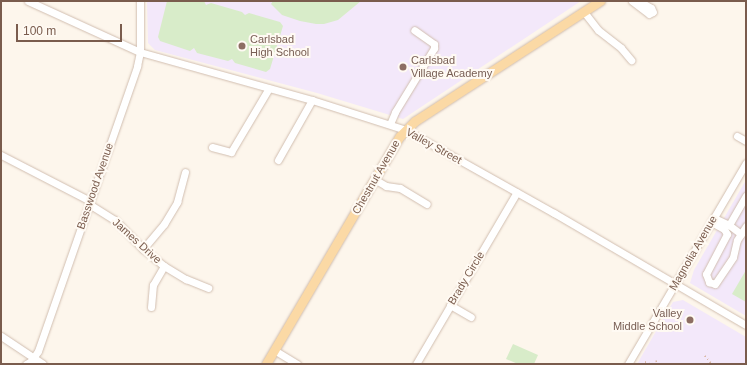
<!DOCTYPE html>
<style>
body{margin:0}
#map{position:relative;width:747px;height:365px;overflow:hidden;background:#fdf6ec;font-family:Arial,sans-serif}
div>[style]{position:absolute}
.education>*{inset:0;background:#f3e8fa}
.green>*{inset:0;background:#d8ecc9}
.path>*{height:1.5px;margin-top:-0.75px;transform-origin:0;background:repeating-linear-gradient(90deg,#d9b8a5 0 1px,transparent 0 4px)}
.roads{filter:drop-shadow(0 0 1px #d1beb0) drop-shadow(0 0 1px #d1beb0)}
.minor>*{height:7px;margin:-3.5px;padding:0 3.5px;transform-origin:3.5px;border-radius:3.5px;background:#fff}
.major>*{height:9px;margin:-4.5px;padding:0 4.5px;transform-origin:4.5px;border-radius:4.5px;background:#fbd9a5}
.dots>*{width:11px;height:11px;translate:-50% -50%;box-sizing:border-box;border:2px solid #fffaf3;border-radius:50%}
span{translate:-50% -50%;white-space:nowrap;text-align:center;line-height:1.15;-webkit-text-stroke:4px #fffaf3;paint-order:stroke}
.education-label{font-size:11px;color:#785e54}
.left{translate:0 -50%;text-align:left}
.right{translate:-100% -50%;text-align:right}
.street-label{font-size:11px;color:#7a5c4d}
.frame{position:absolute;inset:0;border:2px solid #7a5c4d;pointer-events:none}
.scale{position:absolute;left:16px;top:24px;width:106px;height:18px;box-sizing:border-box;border:2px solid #7a5c4d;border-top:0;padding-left:5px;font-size:12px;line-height:14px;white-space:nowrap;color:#7a5c4d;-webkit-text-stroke:3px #fffaf3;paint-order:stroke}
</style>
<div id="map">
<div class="education">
<div style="clip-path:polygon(147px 1px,581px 1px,403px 119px,317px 93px,155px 50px,148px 43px)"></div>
<div style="clip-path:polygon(746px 180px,746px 316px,690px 283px,694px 270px)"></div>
<div style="clip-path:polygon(683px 300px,746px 337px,746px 364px,637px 364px,673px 302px)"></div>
</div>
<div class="green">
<div style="clip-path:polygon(167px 1px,204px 1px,206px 5px,211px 3px,242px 12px,245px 15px,249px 13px,280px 22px,283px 26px,270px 69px,266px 72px,235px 63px,232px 59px,228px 61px,197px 53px,194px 48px,190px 51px,160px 41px,158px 37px)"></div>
<div style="clip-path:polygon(273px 1px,361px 1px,338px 20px,324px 24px,316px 24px,300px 21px,282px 15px,271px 4px)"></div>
<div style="clip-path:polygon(746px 270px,746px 302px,732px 294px)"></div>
<div style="clip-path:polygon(513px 344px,538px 355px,534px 364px,518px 364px,506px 359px)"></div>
</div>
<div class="path">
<div style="left:705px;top:356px;width:8px;rotate:50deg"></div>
<div style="left:642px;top:364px;width:4px;rotate:-34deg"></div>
<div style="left:645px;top:362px;width:5px;rotate:22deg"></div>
<div style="left:653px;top:364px;width:4px;rotate:-45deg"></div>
<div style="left:656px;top:361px;width:5px;rotate:37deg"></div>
<div style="left:708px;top:364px;width:3px;rotate:-45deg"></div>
<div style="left:710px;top:362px;width:3px;rotate:45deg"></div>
<div style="left:742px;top:364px;width:5px;rotate:-37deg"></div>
</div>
<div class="roads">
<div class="minor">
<div style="left:28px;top:1px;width:123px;rotate:24.5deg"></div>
<div style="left:140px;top:52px;width:179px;rotate:15.6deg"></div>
<div style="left:312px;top:100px;width:99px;rotate:17.7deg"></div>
<div style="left:406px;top:130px;width:170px;rotate:29.3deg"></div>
<div style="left:554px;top:213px;width:222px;rotate:30.3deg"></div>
<div style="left:632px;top:1px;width:21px;rotate:37deg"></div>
<div style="left:649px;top:14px;width:4px;rotate:-27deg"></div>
<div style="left:639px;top:1px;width:14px;rotate:30deg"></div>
<div style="left:651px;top:8px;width:4px;rotate:63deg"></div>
<div style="left:584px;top:12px;width:23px;rotate:52deg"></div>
<div style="left:598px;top:30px;width:29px;rotate:38deg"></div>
<div style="left:621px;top:48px;width:16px;rotate:50deg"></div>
<div style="left:390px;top:124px;width:13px;rotate:-67deg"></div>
<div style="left:395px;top:112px;width:75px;rotate:-58.6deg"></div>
<div style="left:434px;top:48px;width:4px;rotate:-90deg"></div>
<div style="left:434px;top:44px;width:24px;rotate:-145deg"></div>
<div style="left:737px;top:136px;width:10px;rotate:29deg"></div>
<div style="left:212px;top:147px;width:20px;rotate:15deg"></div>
<div style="left:231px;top:152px;width:74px;rotate:-59.3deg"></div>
<div style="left:1px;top:155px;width:100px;rotate:27.3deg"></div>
<div style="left:278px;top:160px;width:69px;rotate:-60.5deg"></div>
<div style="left:374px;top:179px;width:14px;rotate:30deg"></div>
<div style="left:386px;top:186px;width:14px;rotate:8deg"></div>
<div style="left:400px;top:188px;width:31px;rotate:31deg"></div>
<div style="left:89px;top:204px;width:31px;rotate:32deg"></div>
<div style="left:115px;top:220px;width:40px;rotate:46deg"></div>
<div style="left:143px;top:249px;width:27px;rotate:39deg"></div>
<div style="left:164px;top:266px;width:26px;rotate:31deg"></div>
<div style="left:186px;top:279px;width:24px;rotate:22deg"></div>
<div style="left:714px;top:218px;width:17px;rotate:25deg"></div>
<div style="left:729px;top:225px;width:34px;rotate:-60deg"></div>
<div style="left:711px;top:222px;width:15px;rotate:28deg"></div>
<div style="left:724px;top:229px;width:6px;rotate:59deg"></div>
<div style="left:727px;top:234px;width:45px;rotate:117.7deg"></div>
<div style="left:706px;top:274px;width:9px;rotate:69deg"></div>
<div style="left:709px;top:282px;width:6px;rotate:18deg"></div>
<div style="left:715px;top:284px;width:32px;rotate:-56deg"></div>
<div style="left:733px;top:257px;width:17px;rotate:-77deg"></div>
<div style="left:737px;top:240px;width:17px;rotate:-57deg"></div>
<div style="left:729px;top:225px;width:15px;rotate:37deg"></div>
<div style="left:143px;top:249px;width:33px;rotate:-50deg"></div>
<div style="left:164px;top:224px;width:26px;rotate:-59deg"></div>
<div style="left:177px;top:202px;width:31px;rotate:-75deg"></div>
<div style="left:450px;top:305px;width:24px;rotate:30deg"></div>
<div style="left:151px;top:307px;width:22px;rotate:-85deg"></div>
<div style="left:153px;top:285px;width:22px;rotate:-60deg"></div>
<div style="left:1px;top:336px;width:50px;rotate:33.7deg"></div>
<div style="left:274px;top:350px;width:27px;rotate:31deg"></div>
<div style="left:26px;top:364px;width:6px;rotate:-31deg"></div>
<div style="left:31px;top:361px;width:12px;rotate:-55deg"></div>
<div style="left:38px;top:351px;width:302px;rotate:-70.8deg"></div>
<div style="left:137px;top:66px;width:14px;rotate:-78deg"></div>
<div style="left:140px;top:52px;width:51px;rotate:-90deg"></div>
<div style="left:416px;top:364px;width:199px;rotate:-59.6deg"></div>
<div style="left:628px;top:364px;width:233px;rotate:-59.6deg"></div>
</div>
<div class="major">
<div style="left:266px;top:364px;width:264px;rotate:-59.6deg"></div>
<div style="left:400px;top:136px;width:21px;rotate:-45deg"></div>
<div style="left:415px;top:121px;width:221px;rotate:-33deg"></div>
</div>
</div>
<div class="dots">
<div style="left:242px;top:46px;background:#8d6e63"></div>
<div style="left:403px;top:67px;background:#8d6e63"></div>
<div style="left:690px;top:320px;background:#8d6e63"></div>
</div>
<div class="education-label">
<span class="left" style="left:250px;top:46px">Carlsbad<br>High School</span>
<span class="left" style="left:411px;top:67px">Carlsbad<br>Village Academy</span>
<span class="right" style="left:682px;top:320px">Valley<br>Middle School</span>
</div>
<div class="street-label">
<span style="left:434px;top:146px;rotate:29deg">Valley Street</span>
<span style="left:376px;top:177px;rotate:-60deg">Chestnut Avenue</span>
<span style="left:95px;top:186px;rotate:-71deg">Basswood Avenue</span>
<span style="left:137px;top:241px;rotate:42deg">James Drive</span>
<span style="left:693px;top:253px;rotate:-60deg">Magnolia Avenue</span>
<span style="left:466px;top:278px;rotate:-59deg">Brady Circle</span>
</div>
<div class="frame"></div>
<div class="scale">100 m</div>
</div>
